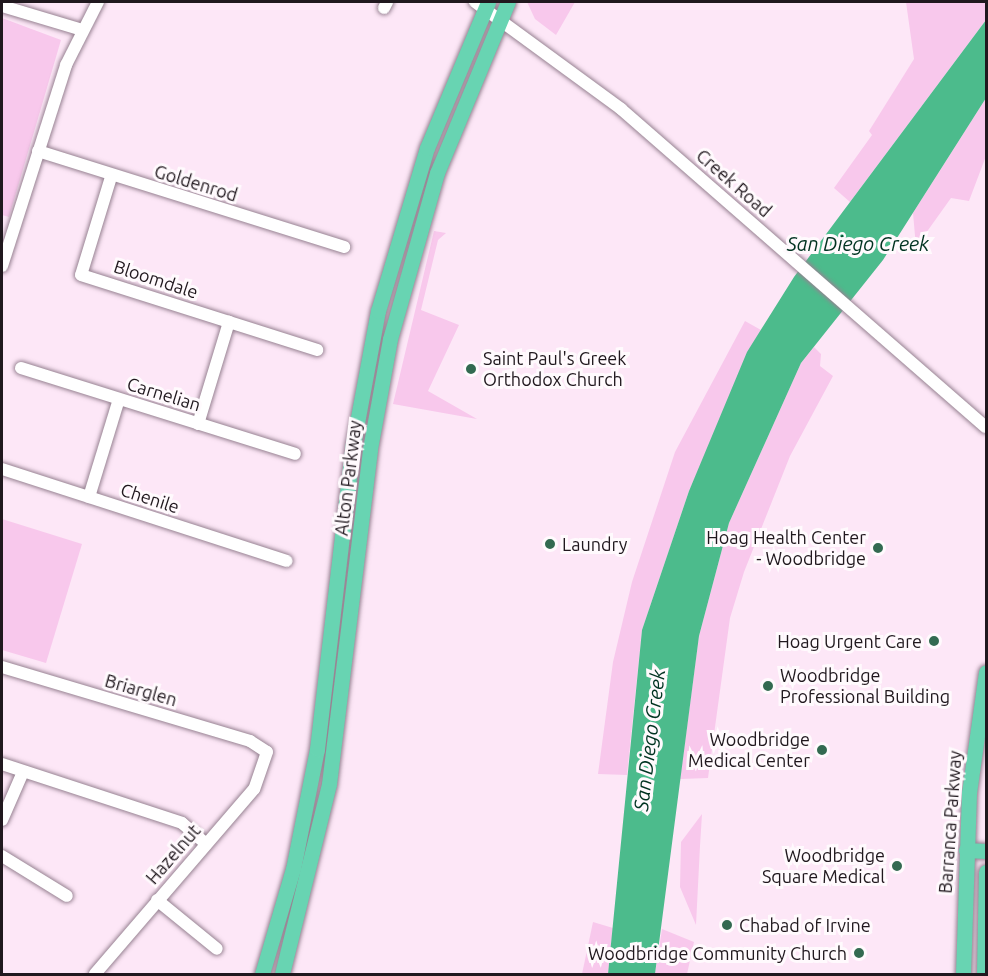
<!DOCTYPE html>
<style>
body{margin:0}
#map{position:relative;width:988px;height:976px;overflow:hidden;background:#fde7f7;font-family:Ubuntu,sans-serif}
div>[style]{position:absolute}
.green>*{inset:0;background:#f8c8ec}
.water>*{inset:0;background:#4cbb8c}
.roads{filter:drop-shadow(0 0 2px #978292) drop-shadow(0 0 2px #978292)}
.minor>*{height:12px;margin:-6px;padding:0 6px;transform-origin:6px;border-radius:6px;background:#fff}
.major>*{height:15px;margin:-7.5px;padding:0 7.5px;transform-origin:7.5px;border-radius:7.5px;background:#68d4b2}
.dots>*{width:16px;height:16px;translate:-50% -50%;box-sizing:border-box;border:3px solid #fffafd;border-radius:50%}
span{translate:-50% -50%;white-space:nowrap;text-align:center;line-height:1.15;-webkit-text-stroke:6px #fffafd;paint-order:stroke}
.street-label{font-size:18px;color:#20181e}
.poi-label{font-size:18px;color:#20181e}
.left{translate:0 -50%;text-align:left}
.right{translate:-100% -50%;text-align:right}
.water-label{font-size:20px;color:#013321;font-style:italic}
.frame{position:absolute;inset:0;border:3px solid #20181e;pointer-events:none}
</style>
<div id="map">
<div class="green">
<div style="clip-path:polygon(527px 2px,575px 2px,556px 35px,535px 19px)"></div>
<div style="clip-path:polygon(906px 2px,986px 2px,986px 20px,850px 202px,834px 188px,872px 135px,869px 131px,914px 59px)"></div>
<div style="clip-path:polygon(2px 18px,61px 40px,9px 217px,2px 215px)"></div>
<div style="clip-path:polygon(986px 98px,986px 156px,969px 201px,951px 198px,916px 247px,913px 213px)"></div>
<div style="clip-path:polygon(434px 231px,446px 233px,438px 240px,421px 310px,459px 325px,428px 391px,477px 419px,393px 404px)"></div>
<div style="clip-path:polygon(745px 321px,761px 330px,689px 491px,642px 630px,627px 775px,598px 774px,613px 662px,632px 582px,675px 452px)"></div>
<div style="clip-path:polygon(814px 347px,821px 354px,820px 366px,833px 376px,790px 456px,744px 572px,730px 618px,708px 778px,680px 779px,699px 636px,729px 523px,801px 363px)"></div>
<div style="clip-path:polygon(2px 519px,82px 544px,46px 663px,2px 650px)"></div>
<div style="clip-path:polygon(702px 814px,700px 846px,696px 925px,680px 887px,681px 842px)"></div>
<div style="clip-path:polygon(593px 922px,613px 928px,608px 974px,582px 974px)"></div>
<div style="clip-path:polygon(662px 929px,694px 942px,687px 974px,655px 974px)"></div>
</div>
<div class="water">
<div style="clip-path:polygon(986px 20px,986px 98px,883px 260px,801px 363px,729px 523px,699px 636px,655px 974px,608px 974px,642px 630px,689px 491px,747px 352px,794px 277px)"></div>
</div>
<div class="roads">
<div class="minor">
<div style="left:475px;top:2px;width:181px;rotate:36.2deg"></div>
<div style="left:621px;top:109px;width:484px;rotate:41.1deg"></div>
<div style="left:2px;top:6px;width:84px;rotate:16.7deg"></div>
<div style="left:384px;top:8px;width:7px;rotate:-63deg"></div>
<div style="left:38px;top:151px;width:321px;rotate:17.4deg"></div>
<div style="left:111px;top:177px;width:102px;rotate:107deg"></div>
<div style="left:81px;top:275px;width:248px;rotate:17.6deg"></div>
<div style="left:2px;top:266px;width:211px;rotate:-72.3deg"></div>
<div style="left:66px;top:65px;width:71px;rotate:-63.1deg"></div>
<div style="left:21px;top:368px;width:287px;rotate:17.4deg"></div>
<div style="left:198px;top:424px;width:107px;rotate:-73.1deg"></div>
<div style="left:2px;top:469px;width:299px;rotate:17.9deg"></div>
<div style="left:89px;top:497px;width:102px;rotate:-73deg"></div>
<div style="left:2px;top:667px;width:259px;rotate:16.6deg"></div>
<div style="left:250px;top:741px;width:20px;rotate:33deg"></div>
<div style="left:267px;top:752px;width:39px;rotate:109deg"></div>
<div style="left:254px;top:789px;width:244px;rotate:130.7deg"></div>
<div style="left:2px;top:764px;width:189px;rotate:18.1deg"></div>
<div style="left:182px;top:823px;width:32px;rotate:41deg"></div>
<div style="left:2px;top:820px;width:52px;rotate:-66.4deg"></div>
<div style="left:2px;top:856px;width:76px;rotate:31.6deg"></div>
<div style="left:157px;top:900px;width:77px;rotate:39.2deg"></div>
</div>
<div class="major">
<div style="left:966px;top:850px;width:20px;rotate:3deg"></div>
<div style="left:262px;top:974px;width:109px;rotate:-73.6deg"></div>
<div style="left:293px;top:869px;width:122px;rotate:-78.7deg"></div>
<div style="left:317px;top:749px;width:307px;rotate:-83.3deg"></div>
<div style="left:353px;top:444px;width:135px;rotate:-79.4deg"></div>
<div style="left:378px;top:311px;width:170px;rotate:-73.3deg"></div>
<div style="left:427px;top:148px;width:158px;rotate:-67.3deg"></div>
<div style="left:282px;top:974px;width:196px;rotate:-76.1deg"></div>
<div style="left:329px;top:784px;width:337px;rotate:-83deg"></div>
<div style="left:370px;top:449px;width:112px;rotate:-79.7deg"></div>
<div style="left:390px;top:339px;width:173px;rotate:-74.2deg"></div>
<div style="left:437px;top:173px;width:185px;rotate:-67.5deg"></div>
<div style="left:963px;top:974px;width:181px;rotate:-88.1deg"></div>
<div style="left:969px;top:793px;width:122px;rotate:-82deg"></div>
<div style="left:984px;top:974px;width:102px;rotate:-88.9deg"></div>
</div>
</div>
<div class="dots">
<div style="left:471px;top:369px;background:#336a51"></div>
<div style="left:550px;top:544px;background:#336a51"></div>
<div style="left:878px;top:548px;background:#336a51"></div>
<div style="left:934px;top:641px;background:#336a51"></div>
<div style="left:768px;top:686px;background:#336a51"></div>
<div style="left:822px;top:750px;background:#336a51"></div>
<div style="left:897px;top:866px;background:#336a51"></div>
<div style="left:727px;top:925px;background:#336a51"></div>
<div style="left:859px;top:953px;background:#336a51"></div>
</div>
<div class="street-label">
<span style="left:196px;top:183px;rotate:17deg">Goldenrod</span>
<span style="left:734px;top:183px;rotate:41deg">Creek Road</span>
<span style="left:156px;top:279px;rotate:18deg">Bloomdale</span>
<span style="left:164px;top:394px;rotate:17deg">Carnelian</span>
<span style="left:348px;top:478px;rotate:-83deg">Alton Parkway</span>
<span style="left:150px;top:498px;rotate:18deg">Chenile</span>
<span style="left:141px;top:690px;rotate:16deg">Briarglen</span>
<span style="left:950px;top:822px;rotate:-86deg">Barranca Parkway</span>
<span style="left:173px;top:854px;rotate:-49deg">Hazelnut</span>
</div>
<div class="poi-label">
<span class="left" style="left:483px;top:369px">Saint Paul's Greek<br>Orthodox Church</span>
<span class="right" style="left:866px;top:548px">Hoag Health Center<br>- Woodbridge</span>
<span class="left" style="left:562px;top:544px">Laundry</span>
<span class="right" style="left:922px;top:641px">Hoag Urgent Care</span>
<span class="left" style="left:780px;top:686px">Woodbridge<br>Professional Building</span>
<span class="right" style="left:810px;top:750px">Woodbridge<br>Medical Center</span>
<span class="right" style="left:885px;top:866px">Woodbridge<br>Square Medical</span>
<span class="left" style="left:739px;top:925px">Chabad of Irvine</span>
<span class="right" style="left:847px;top:953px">Woodbridge Community Church</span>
</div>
<div class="water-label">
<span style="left:858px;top:243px">San Diego Creek</span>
<span style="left:649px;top:740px;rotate:-83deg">San Diego Creek</span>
</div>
<div class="frame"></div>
</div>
